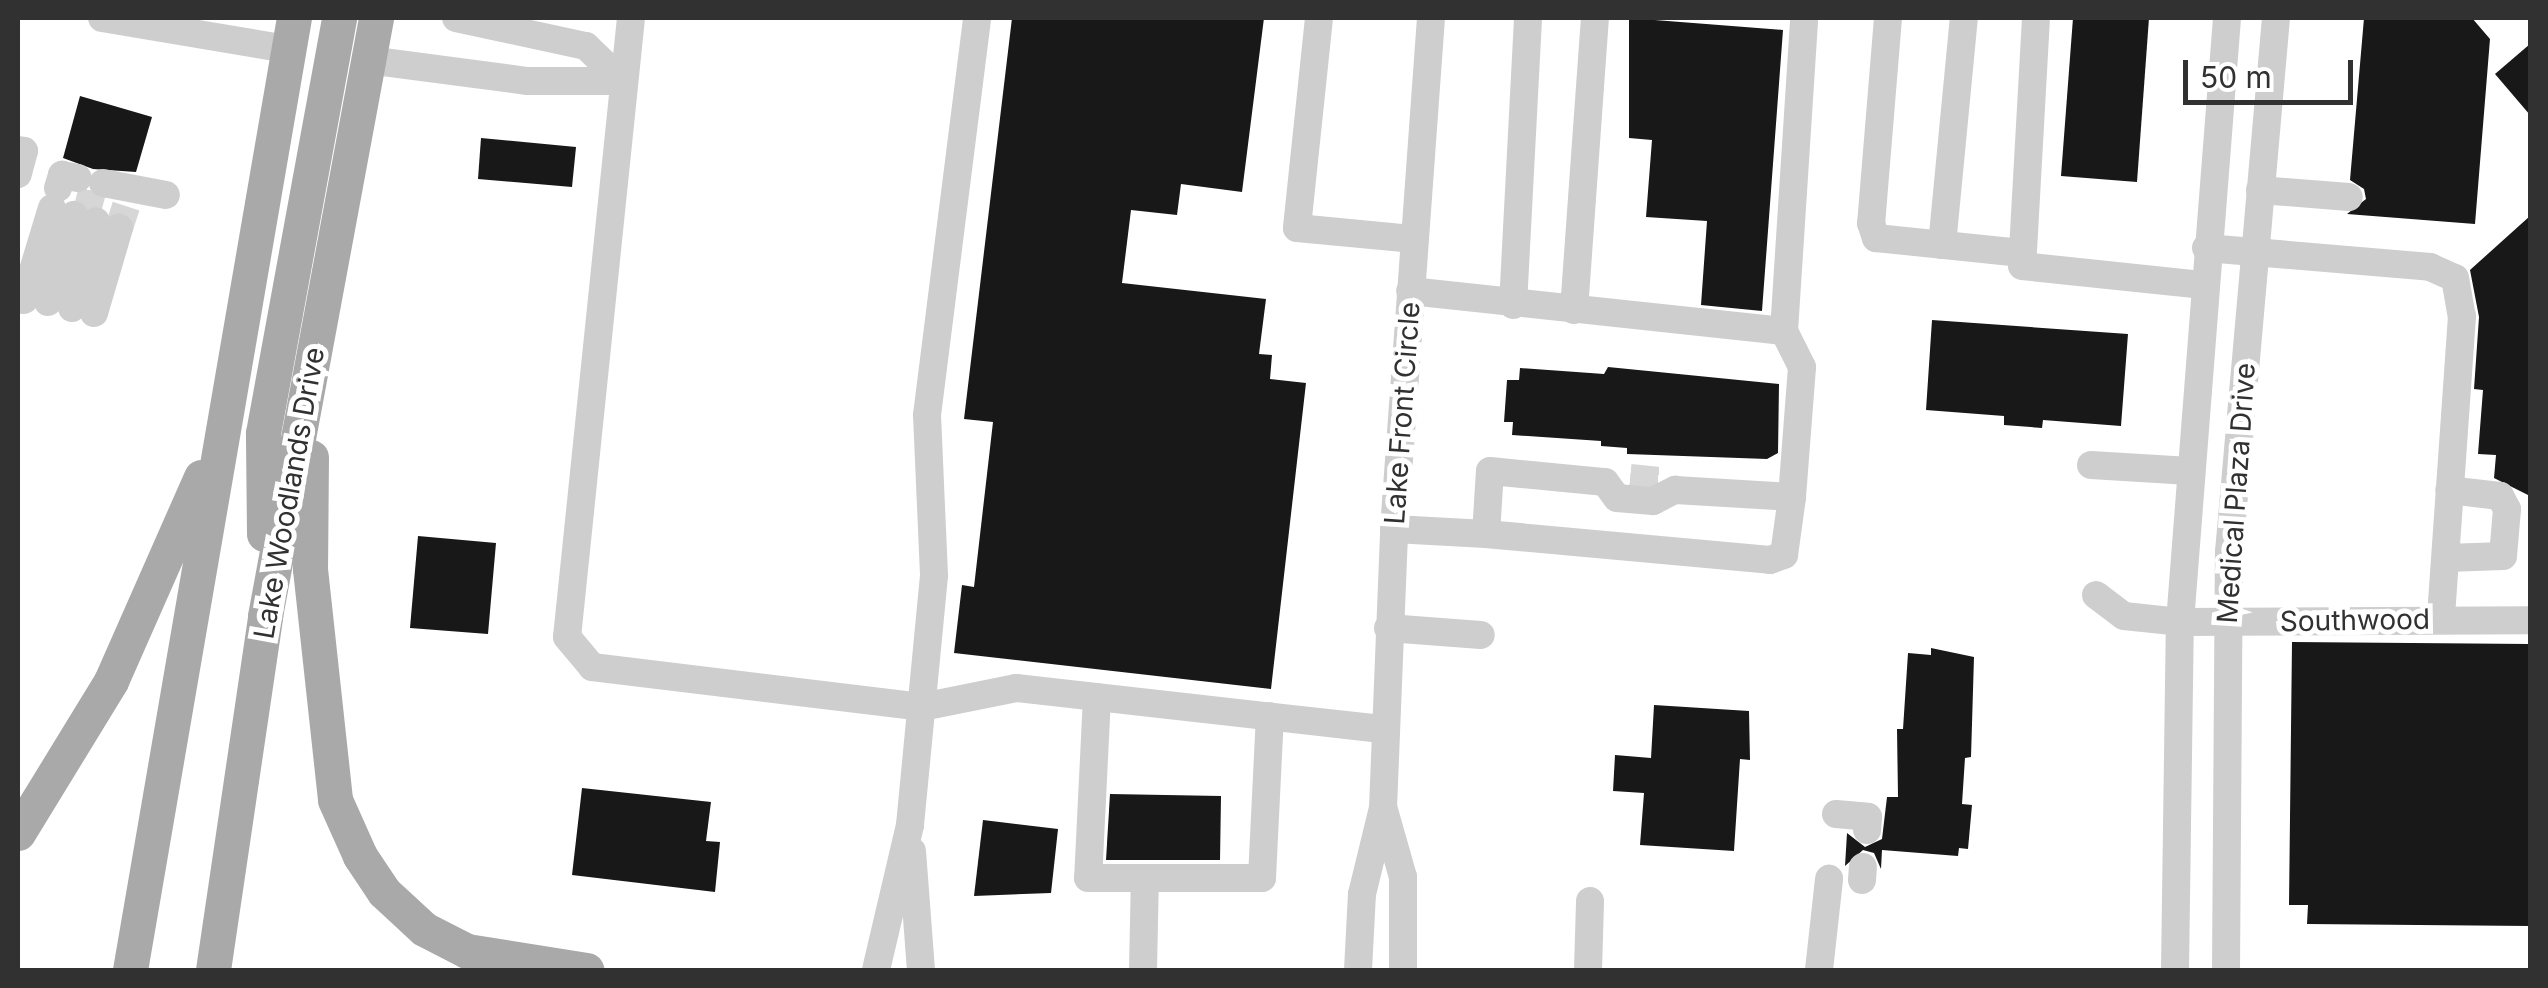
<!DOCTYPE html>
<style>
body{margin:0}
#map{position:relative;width:2548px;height:988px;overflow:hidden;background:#fff;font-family:Inter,sans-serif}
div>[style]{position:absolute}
.building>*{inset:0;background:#181818}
.minor-tunnel>*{height:28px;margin-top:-14px;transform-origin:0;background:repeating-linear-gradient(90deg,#d6d6d6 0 28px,transparent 0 42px)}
.minor>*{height:28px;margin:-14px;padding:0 14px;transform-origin:14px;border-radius:14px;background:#cecece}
.major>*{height:35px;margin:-17.5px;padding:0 17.5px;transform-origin:17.5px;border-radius:17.5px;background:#a9a9a9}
span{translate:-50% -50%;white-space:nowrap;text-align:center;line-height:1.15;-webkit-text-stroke:10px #fff;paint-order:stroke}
.street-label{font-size:28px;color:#313131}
.frame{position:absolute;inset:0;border:20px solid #313131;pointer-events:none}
.scale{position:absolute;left:2183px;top:60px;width:170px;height:45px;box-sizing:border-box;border:5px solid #313131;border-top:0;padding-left:12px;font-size:30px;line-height:35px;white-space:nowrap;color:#313131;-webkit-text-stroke:8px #fff;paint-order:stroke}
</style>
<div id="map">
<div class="building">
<div style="clip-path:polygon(1012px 18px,1264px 18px,1242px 192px,1181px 184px,1177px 215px,1131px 210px,1122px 283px,1266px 299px,1259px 354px,1272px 355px,1270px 379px,1306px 383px,1271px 689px,954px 653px,962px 585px,974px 587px,993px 422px,964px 419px)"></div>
<div style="clip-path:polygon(1629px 18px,1783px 30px,1762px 311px,1701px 305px,1707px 221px,1646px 217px,1652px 140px,1629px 138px)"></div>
<div style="clip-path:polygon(2073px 18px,2149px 18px,2137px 182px,2061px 176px)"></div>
<div style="clip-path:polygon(2364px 18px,2472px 18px,2490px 39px,2475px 224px,2347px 214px,2366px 199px,2364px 189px,2350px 180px)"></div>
<div style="clip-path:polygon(2530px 44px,2530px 115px,2495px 74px)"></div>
<div style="clip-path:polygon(80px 96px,152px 117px,136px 172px,93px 169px,63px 158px)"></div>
<div style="clip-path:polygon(481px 138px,576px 147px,572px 187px,478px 179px)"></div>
<div style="clip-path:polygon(2530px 216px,2530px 496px,2494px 478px,2496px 455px,2478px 454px,2483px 390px,2474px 389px,2479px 317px,2470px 270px)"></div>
<div style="clip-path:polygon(1932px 320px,2128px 334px,2121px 426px,2043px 420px,2042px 428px,2004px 425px,2004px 416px,1926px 410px)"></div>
<div style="clip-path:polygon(1608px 367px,1779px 384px,1778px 453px,1767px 459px,1627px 454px,1627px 448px,1601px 446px,1601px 441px,1512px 435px,1513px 422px,1504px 422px,1507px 380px,1519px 380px,1520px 368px,1604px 374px)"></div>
<div style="clip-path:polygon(418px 536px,496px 543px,488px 634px,410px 628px)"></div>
<div style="clip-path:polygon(2292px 642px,2530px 644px,2530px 926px,2307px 924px,2308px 905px,2289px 905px)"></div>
<div style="clip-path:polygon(1931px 648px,1974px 657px,1971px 757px,1965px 758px,1962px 804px,1972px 805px,1968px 849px,1959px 848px,1958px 856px,1882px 850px,1881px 869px,1874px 853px,1863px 850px,1845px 866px,1847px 833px,1865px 847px,1882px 839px,1887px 797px,1898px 797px,1897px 729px,1903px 729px,1908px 653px,1931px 655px)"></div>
<div style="clip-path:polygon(1654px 705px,1749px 711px,1750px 760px,1740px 759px,1734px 851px,1640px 845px,1644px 793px,1613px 791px,1615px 755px,1651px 758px)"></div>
<div style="clip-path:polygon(582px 788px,711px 802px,706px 841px,720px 842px,715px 892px,572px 875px)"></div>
<div style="clip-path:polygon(1110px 794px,1221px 796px,1220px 860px,1106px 860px)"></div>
<div style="clip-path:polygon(983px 820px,1058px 829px,1051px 893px,974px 896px)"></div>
</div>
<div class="minor-tunnel">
<div style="left:85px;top:218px;width:38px;rotate:-75deg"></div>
<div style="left:119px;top:228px;width:23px;rotate:-72deg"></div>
<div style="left:1630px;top:478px;width:31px;rotate:6deg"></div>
</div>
<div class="minor">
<div style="left:102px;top:18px;width:188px;rotate:9.5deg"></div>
<div style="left:456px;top:18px;width:133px;rotate:12.2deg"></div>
<div style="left:586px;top:46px;width:50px;rotate:44.2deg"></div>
<div style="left:631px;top:18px;width:622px;rotate:95.9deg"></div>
<div style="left:567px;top:637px;width:39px;rotate:50deg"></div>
<div style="left:592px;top:667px;width:332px;rotate:6.9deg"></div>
<div style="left:922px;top:707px;width:96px;rotate:-11.4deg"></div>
<div style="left:1016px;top:688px;width:368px;rotate:6.4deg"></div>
<div style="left:1319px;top:18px;width:211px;rotate:96deg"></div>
<div style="left:1297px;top:228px;width:118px;rotate:5.4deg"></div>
<div style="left:1888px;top:18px;width:206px;rotate:94.7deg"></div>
<div style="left:1871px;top:223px;width:16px;rotate:72deg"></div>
<div style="left:1876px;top:238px;width:146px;rotate:5.9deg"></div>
<div style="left:2036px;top:18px;width:248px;rotate:93.2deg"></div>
<div style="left:2022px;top:266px;width:183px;rotate:6deg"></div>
<div style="left:368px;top:60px;width:161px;rotate:7.5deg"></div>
<div style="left:528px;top:81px;width:94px"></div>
<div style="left:18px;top:150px;width:6px;rotate:9deg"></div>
<div style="left:24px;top:151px;width:24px;rotate:105deg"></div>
<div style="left:103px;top:183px;width:64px;rotate:10.8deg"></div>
<div style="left:58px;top:188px;width:14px;rotate:-73deg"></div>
<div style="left:62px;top:175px;width:16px;rotate:11deg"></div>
<div style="left:2260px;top:190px;width:89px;rotate:4.5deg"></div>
<div style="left:1942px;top:245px;width:228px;rotate:-84.5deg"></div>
<div style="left:2206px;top:248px;width:225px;rotate:4.8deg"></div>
<div style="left:2430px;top:267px;width:27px;rotate:24deg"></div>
<div style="left:2455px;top:278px;width:39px;rotate:80deg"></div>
<div style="left:2462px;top:316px;width:305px;rotate:94deg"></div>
<div style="left:24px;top:300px;width:96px;rotate:-73.1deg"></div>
<div style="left:48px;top:302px;width:91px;rotate:-73.4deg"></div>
<div style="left:1513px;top:305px;width:287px;rotate:-87deg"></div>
<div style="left:72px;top:308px;width:90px;rotate:-74.6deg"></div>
<div style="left:1574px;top:310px;width:293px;rotate:-85.9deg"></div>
<div style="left:94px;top:313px;width:89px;rotate:-73.6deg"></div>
<div style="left:1784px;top:331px;width:314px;rotate:-86.3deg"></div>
<div style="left:2091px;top:465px;width:99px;rotate:3.5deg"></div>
<div style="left:1394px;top:529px;width:92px;rotate:3.1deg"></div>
<div style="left:1486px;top:534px;width:63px;rotate:-86.4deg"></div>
<div style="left:1490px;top:471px;width:116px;rotate:5.5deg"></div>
<div style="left:1605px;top:482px;width:20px;rotate:53deg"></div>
<div style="left:1617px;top:498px;width:36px;rotate:5deg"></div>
<div style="left:1653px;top:501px;width:25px;rotate:-27deg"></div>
<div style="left:1675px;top:490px;width:117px;rotate:3.4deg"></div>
<div style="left:1792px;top:497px;width:130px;rotate:-85.6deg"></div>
<div style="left:1802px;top:367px;width:40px;rotate:-116.6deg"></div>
<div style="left:1784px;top:331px;width:376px;rotate:-173.9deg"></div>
<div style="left:1486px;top:534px;width:285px;rotate:5.2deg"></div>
<div style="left:1770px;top:560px;width:15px;rotate:-20deg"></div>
<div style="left:1784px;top:555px;width:59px;rotate:-82.1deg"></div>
<div style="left:2446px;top:558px;width:57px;rotate:-2deg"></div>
<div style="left:2503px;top:556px;width:47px;rotate:-85.1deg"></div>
<div style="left:2507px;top:509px;width:15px;rotate:-118deg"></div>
<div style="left:2500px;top:496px;width:51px;rotate:-173.3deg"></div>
<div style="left:2096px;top:595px;width:35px;rotate:37deg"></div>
<div style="left:2124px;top:616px;width:56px;rotate:6.1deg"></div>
<div style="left:2180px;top:622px;width:350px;rotate:-0.3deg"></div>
<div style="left:1388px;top:628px;width:93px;rotate:4.3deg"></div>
<div style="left:1097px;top:697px;width:181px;rotate:92.8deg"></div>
<div style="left:1088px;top:878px;width:174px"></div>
<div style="left:1262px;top:878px;width:162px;rotate:-87.2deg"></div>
<div style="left:1384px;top:810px;width:70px;rotate:74.2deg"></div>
<div style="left:1403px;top:877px;width:93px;rotate:90deg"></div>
<div style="left:1836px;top:814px;width:32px;rotate:5deg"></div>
<div style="left:1868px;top:817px;width:13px;rotate:94deg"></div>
<div style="left:912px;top:851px;width:119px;rotate:85.7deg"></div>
<div style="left:1862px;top:880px;width:13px;rotate:-86deg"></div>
<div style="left:876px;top:970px;width:149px;rotate:-76.8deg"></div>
<div style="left:910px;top:825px;width:251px;rotate:-84.5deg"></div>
<div style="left:934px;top:575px;width:160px;rotate:-92.5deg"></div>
<div style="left:927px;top:415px;width:400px;rotate:-82.8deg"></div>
<div style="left:1143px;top:970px;width:92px;rotate:-88.8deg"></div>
<div style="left:1358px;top:970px;width:76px;rotate:-87deg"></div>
<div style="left:1362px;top:894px;width:89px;rotate:-76.3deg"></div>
<div style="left:1383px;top:808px;width:279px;rotate:-87.7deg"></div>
<div style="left:1394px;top:529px;width:512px;rotate:-85.86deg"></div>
<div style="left:1588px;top:970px;width:69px;rotate:-88.3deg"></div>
<div style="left:1819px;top:970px;width:92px;rotate:-83.7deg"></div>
<div style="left:2175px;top:970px;width:348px;rotate:-89.2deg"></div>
<div style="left:2180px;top:622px;width:606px;rotate:-85.55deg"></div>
<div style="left:2226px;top:970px;width:418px;rotate:-89.6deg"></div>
<div style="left:2229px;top:552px;width:536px;rotate:-84.97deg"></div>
</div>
<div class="major">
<div style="left:311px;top:457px;width:112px;rotate:90.5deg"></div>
<div style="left:310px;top:569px;width:232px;rotate:83.8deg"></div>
<div style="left:335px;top:800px;width:61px;rotate:65.9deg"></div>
<div style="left:360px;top:856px;width:43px;rotate:56.3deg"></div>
<div style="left:384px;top:892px;width:54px;rotate:42.8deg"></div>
<div style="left:424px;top:929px;width:48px;rotate:27.1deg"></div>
<div style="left:467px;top:951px;width:121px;rotate:9deg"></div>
<div style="left:264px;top:534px;width:101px;rotate:-90.6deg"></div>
<div style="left:263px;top:433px;width:422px;rotate:-79.6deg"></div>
<div style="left:18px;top:833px;width:178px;rotate:-58.5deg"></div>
<div style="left:111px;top:681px;width:223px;rotate:-66.2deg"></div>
<div style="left:130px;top:970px;width:966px;rotate:-80.23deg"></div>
<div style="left:213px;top:970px;width:358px;rotate:-81.6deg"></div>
<div style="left:265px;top:616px;width:608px;rotate:-79.48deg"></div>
</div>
<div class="street-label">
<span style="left:1402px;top:413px;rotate:-86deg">Lake Front Circle</span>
<span style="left:289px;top:493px;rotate:-80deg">Lake Woodlands Drive</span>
<span style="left:2236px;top:493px;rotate:-86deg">Medical Plaza Drive</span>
<span style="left:2355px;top:620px;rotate:-1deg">Southwood</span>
</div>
<div class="frame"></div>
<div class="scale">50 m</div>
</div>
